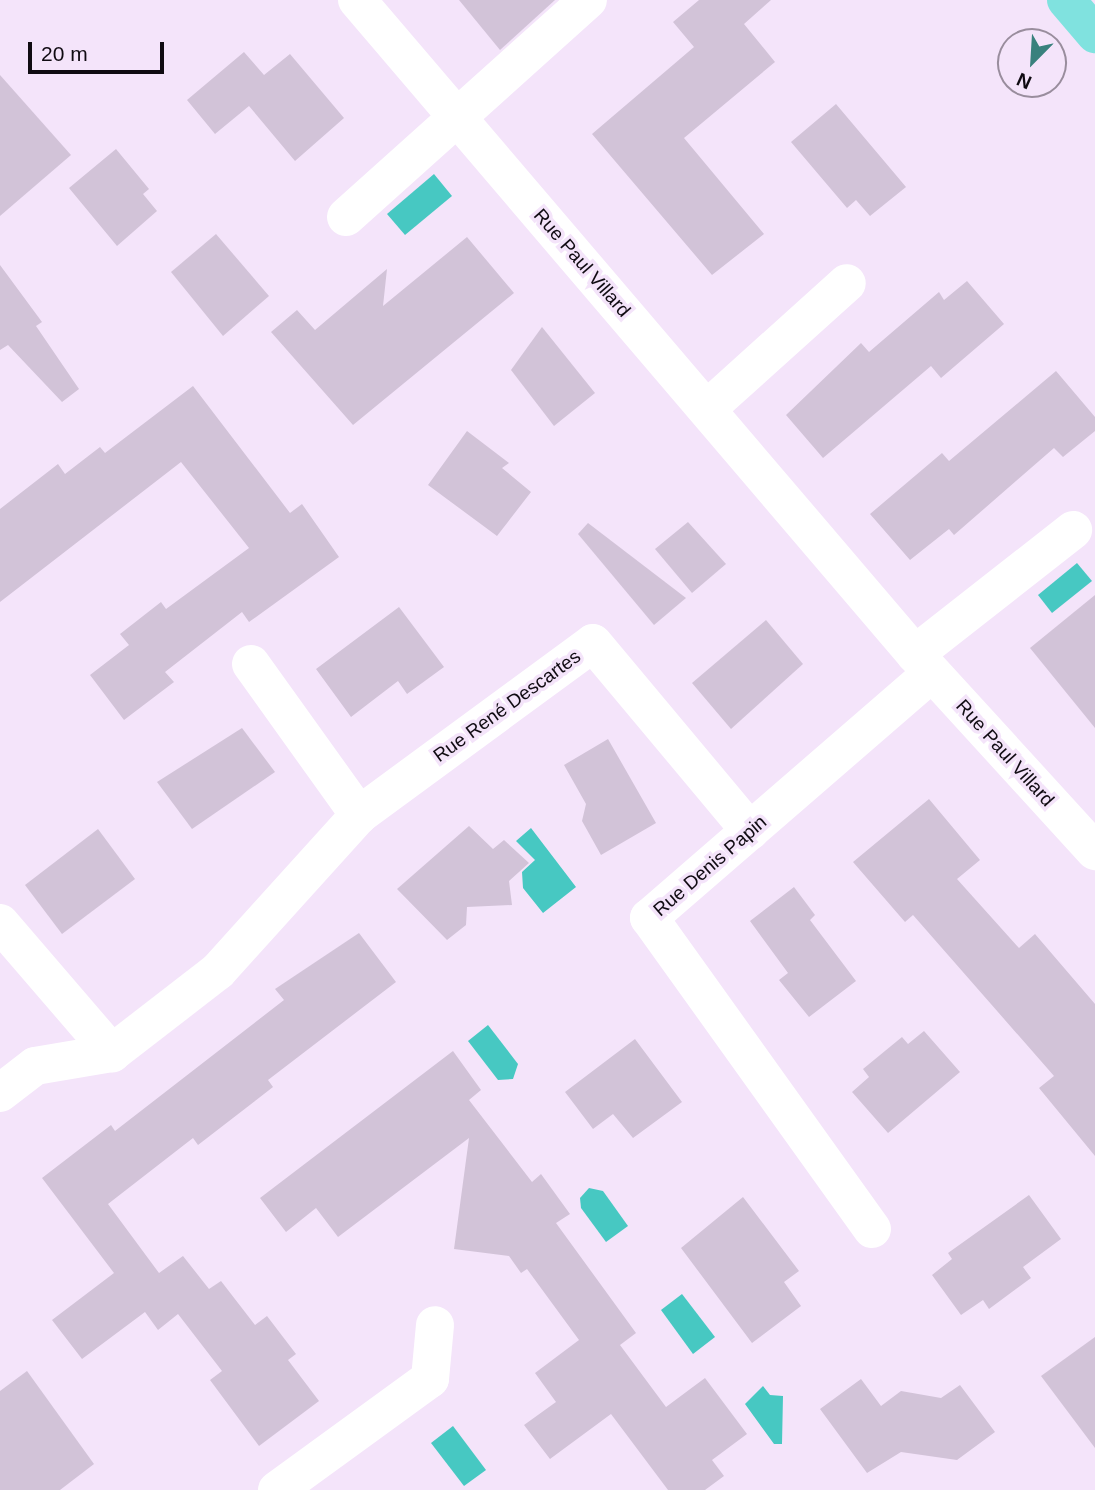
<!DOCTYPE html>
<meta charset="utf-8">
<style>
body{margin:0}
#map{position:relative;width:1095px;height:1490px;overflow:hidden;background:#f4e4fa;font-family:Helvetica,sans-serif}
div>[style]{position:absolute}
.water>*{inset:0;background:#47c8c2}
.building>*{inset:0;background:#d2c3d8}
.minor>*{height:38px;margin:-19px;padding:0 19px;transform-origin:19px;border-radius:19px;background:#fff}
.major>*{height:38px;margin:-19px;padding:0 19px;transform-origin:19px;border-radius:19px;background:#80e2df}
span{translate:-50% -50%;white-space:nowrap;text-align:center;line-height:1.15;-webkit-text-stroke:7px #f4e4fa;paint-order:stroke}
.street-label{font-size:19px;color:#100b12}
.north{position:absolute;left:997px;top:28px;width:70px;height:70px;box-sizing:border-box;background:#f4e4fa;border:2px solid #998d9d;border-radius:50%;rotate:204deg;font-size:19px;font-weight:700;line-height:28px;text-align:center;color:#100b12}
.north::after{content:'';display:block;margin:auto;width:24px;height:32px;background:#39817d;clip-path:polygon(50% 0,100% 100%,50% 72%,0 100%)}
.scale{position:absolute;left:28px;top:42px;width:136px;height:32px;box-sizing:border-box;border:4px solid #100b12;border-top:0;padding-left:9px;font-size:21px;line-height:24px;white-space:nowrap;color:#100b12;-webkit-text-stroke:5px #f4e4fa;paint-order:stroke}
</style>
<div id="map">
<div class="water">
<div style="clip-path:polygon(434px 174px,452px 196px,405px 235px,387px 214px)"></div>
<div style="clip-path:polygon(1077px 563px,1092px 581px,1052px 613px,1038px 595px)"></div>
<div style="clip-path:polygon(531px 828px,576px 887px,543px 913px,523px 888px,522px 872px,535px 860px,516px 841px)"></div>
<div style="clip-path:polygon(488px 1025px,518px 1064px,513px 1079px,498px 1080px,468px 1041px)"></div>
<div style="clip-path:polygon(589px 1188px,603px 1191px,628px 1226px,606px 1242px,581px 1208px,580px 1198px)"></div>
<div style="clip-path:polygon(682px 1294px,715px 1337px,693px 1354px,661px 1310px)"></div>
<div style="clip-path:polygon(763px 1386px,770px 1395px,783px 1396px,782px 1444px,774px 1444px,745px 1404px)"></div>
<div style="clip-path:polygon(453px 1426px,486px 1470px,464px 1486px,431px 1443px)"></div>
</div>
<div class="building">
<div style="clip-path:polygon(459px 0,555px 0,500px 50px)"></div>
<div style="clip-path:polygon(699px 0,771px 0,744px 24px,775px 62px,684px 138px,764px 234px,712px 275px,592px 134px,694px 47px,673px 22px)"></div>
<div style="clip-path:polygon(244px 52px,264px 75px,290px 54px,344px 118px,295px 161px,249px 106px,215px 134px,187px 100px)"></div>
<div style="clip-path:polygon(0 75px,71px 155px,0 216px)"></div>
<div style="clip-path:polygon(836px 104px,906px 187px,870px 216px,856px 200px,847px 208px,791px 142px)"></div>
<div style="clip-path:polygon(116px 149px,149px 189px,143px 194px,157px 211px,117px 246px,69px 188px)"></div>
<div style="clip-path:polygon(216px 234px,269px 296px,223px 336px,171px 272px)"></div>
<div style="clip-path:polygon(467px 237px,514px 293px,353px 425px,271px 332px,297px 310px,315px 330px,387px 269px,383px 306px)"></div>
<div style="clip-path:polygon(0 265px,42px 322px,36px 326px,79px 389px,62px 402px,8px 345px,0 350px)"></div>
<div style="clip-path:polygon(967px 281px,1004px 324px,941px 378px,931px 366px,823px 458px,786px 415px,861px 343px,869px 352px,939px 292px,944px 300px)"></div>
<div style="clip-path:polygon(542px 327px,595px 393px,554px 426px,511px 370px)"></div>
<div style="clip-path:polygon(1056px 371px,1095px 417px,1095px 431px,1063px 457px,1054px 448px,954px 535px,949px 529px,910px 560px,870px 514px,942px 453px,949px 461px)"></div>
<div style="clip-path:polygon(193px 386px,290px 513px,302px 504px,339px 557px,249px 622px,242px 612px,165px 672px,174px 682px,124px 720px,90px 675px,129px 645px,120px 634px,161px 602px,166px 609px,249px 548px,181px 462px,0 602px,0 509px,58px 464px,65px 474px,100px 447px,105px 453px)"></div>
<div style="clip-path:polygon(467px 431px,509px 463px,502px 468px,531px 492px,497px 536px,428px 485px)"></div>
<div style="clip-path:polygon(688px 522px,726px 564px,692px 593px,655px 549px)"></div>
<div style="clip-path:polygon(588px 523px,686px 598px,654px 625px,578px 534px)"></div>
<div style="clip-path:polygon(1095px 595px,1095px 728px,1030px 648px)"></div>
<div style="clip-path:polygon(399px 607px,444px 667px,407px 694px,398px 681px,351px 717px,316px 669px)"></div>
<div style="clip-path:polygon(766px 620px,803px 664px,731px 729px,692px 683px)"></div>
<div style="clip-path:polygon(242px 728px,275px 772px,192px 829px,157px 782px)"></div>
<div style="clip-path:polygon(608px 739px,656px 823px,601px 855px,582px 821px,586px 804px,564px 765px)"></div>
<div style="clip-path:polygon(929px 799px,980px 860px,957px 879px,1019px 948px,1035px 934px,1095px 1004px,1095px 1156px,1039px 1088px,1054px 1076px,913px 915px,905px 922px,853px 862px)"></div>
<div style="clip-path:polygon(469px 826px,493px 849px,504px 840px,529px 863px,509px 881px,512px 905px,467px 907px,466px 925px,447px 940px,397px 889px)"></div>
<div style="clip-path:polygon(98px 829px,135px 879px,62px 934px,25px 885px)"></div>
<div style="clip-path:polygon(794px 887px,815px 915px,810px 920px,856px 981px,809px 1017px,779px 980px,788px 973px,750px 921px)"></div>
<div style="clip-path:polygon(359px 933px,396px 982px,268px 1080px,273px 1087px,198px 1145px,193px 1138px,108px 1204px,159px 1273px,183px 1256px,209px 1289px,221px 1281px,255px 1325px,267px 1316px,296px 1354px,288px 1360px,319px 1401px,259px 1446px,210px 1380px,222px 1371px,178px 1314px,158px 1330px,145px 1312px,82px 1359px,52px 1320px,114px 1273px,42px 1178px,111px 1125px,115px 1131px,284px 1000px,275px 989px)"></div>
<div style="clip-path:polygon(924px 1031px,960px 1072px,888px 1133px,852px 1092px,869px 1077px,863px 1069px,902px 1037px,908px 1044px)"></div>
<div style="clip-path:polygon(635px 1039px,682px 1102px,633px 1138px,613px 1114px,593px 1129px,565px 1092px)"></div>
<div style="clip-path:polygon(453px 1051px,481px 1090px,469px 1100px,532px 1182px,541px 1174px,570px 1214px,556px 1223px,636px 1333px,620px 1345px,666px 1407px,705px 1378px,747px 1434px,712px 1460px,724px 1476px,705px 1490px,668px 1490px,611px 1414px,550px 1459px,524px 1425px,556px 1402px,535px 1373px,579px 1340px,527px 1269px,521px 1273px,509px 1256px,454px 1249px,469px 1138px,338px 1237px,316px 1208px,286px 1232px,260px 1198px)"></div>
<div style="clip-path:polygon(1029px 1195px,1061px 1239px,1023px 1267px,1031px 1278px,989px 1309px,983px 1300px,961px 1315px,932px 1275px,952px 1259px,948px 1253px)"></div>
<div style="clip-path:polygon(743px 1197px,799px 1271px,784px 1282px,801px 1306px,752px 1343px,681px 1248px)"></div>
<div style="clip-path:polygon(1095px 1337px,1095px 1448px,1041px 1376px)"></div>
<div style="clip-path:polygon(27px 1371px,94px 1464px,60px 1490px,0 1490px,0 1391px)"></div>
<div style="clip-path:polygon(861px 1379px,881px 1406px,901px 1391px,941px 1398px,960px 1385px,995px 1432px,957px 1460px,901px 1452px,867px 1473px,820px 1409px)"></div>
</div>
<div class="minor">
<div style="left:357px;top:0;width:860px;rotate:49.53deg"></div>
<div style="left:915px;top:654px;width:267px;rotate:47.6deg"></div>
<div style="left:346px;top:217px;width:325px;rotate:-41.9deg"></div>
<div style="left:707px;top:409px;width:188px;rotate:-42deg"></div>
<div style="left:915px;top:654px;width:201px;rotate:-38.1deg"></div>
<div style="left:251px;top:664px;width:186px;rotate:54.4deg"></div>
<div style="left:0;top:923px;width:172px;rotate:49.3deg"></div>
<div style="left:0;top:1093px;width:44px;rotate:-37.6deg"></div>
<div style="left:35px;top:1066px;width:78px;rotate:-9.6deg"></div>
<div style="left:112px;top:1053px;width:134px;rotate:-37.7deg"></div>
<div style="left:218px;top:971px;width:210px;rotate:-47.9deg"></div>
<div style="left:359px;top:815px;width:290px;rotate:-36.3deg"></div>
<div style="left:593px;top:643px;width:245px;rotate:50.1deg"></div>
<div style="left:872px;top:1229px;width:383px;rotate:-125.6deg"></div>
<div style="left:649px;top:918px;width:374px;rotate:-40.9deg"></div>
<div style="left:277px;top:1490px;width:189px;rotate:-36deg"></div>
<div style="left:430px;top:1379px;width:54px;rotate:-84.7deg"></div>
</div>
<div class="major">
<div style="left:1066px;top:0;width:45px;rotate:49.5deg"></div>
</div>
<div class="street-label">
<span style="left:582px;top:263px;rotate:49deg">Rue Paul Villard</span>
<span style="left:507px;top:706px;rotate:-36deg">Rue René Descartes</span>
<span style="left:1005px;top:753px;rotate:48deg">Rue Paul Villard</span>
<span style="left:710px;top:866px;rotate:-41deg">Rue Denis Papin</span>
</div>
<div class="north">N</div>
<div class="scale">20 m</div>
</div>
